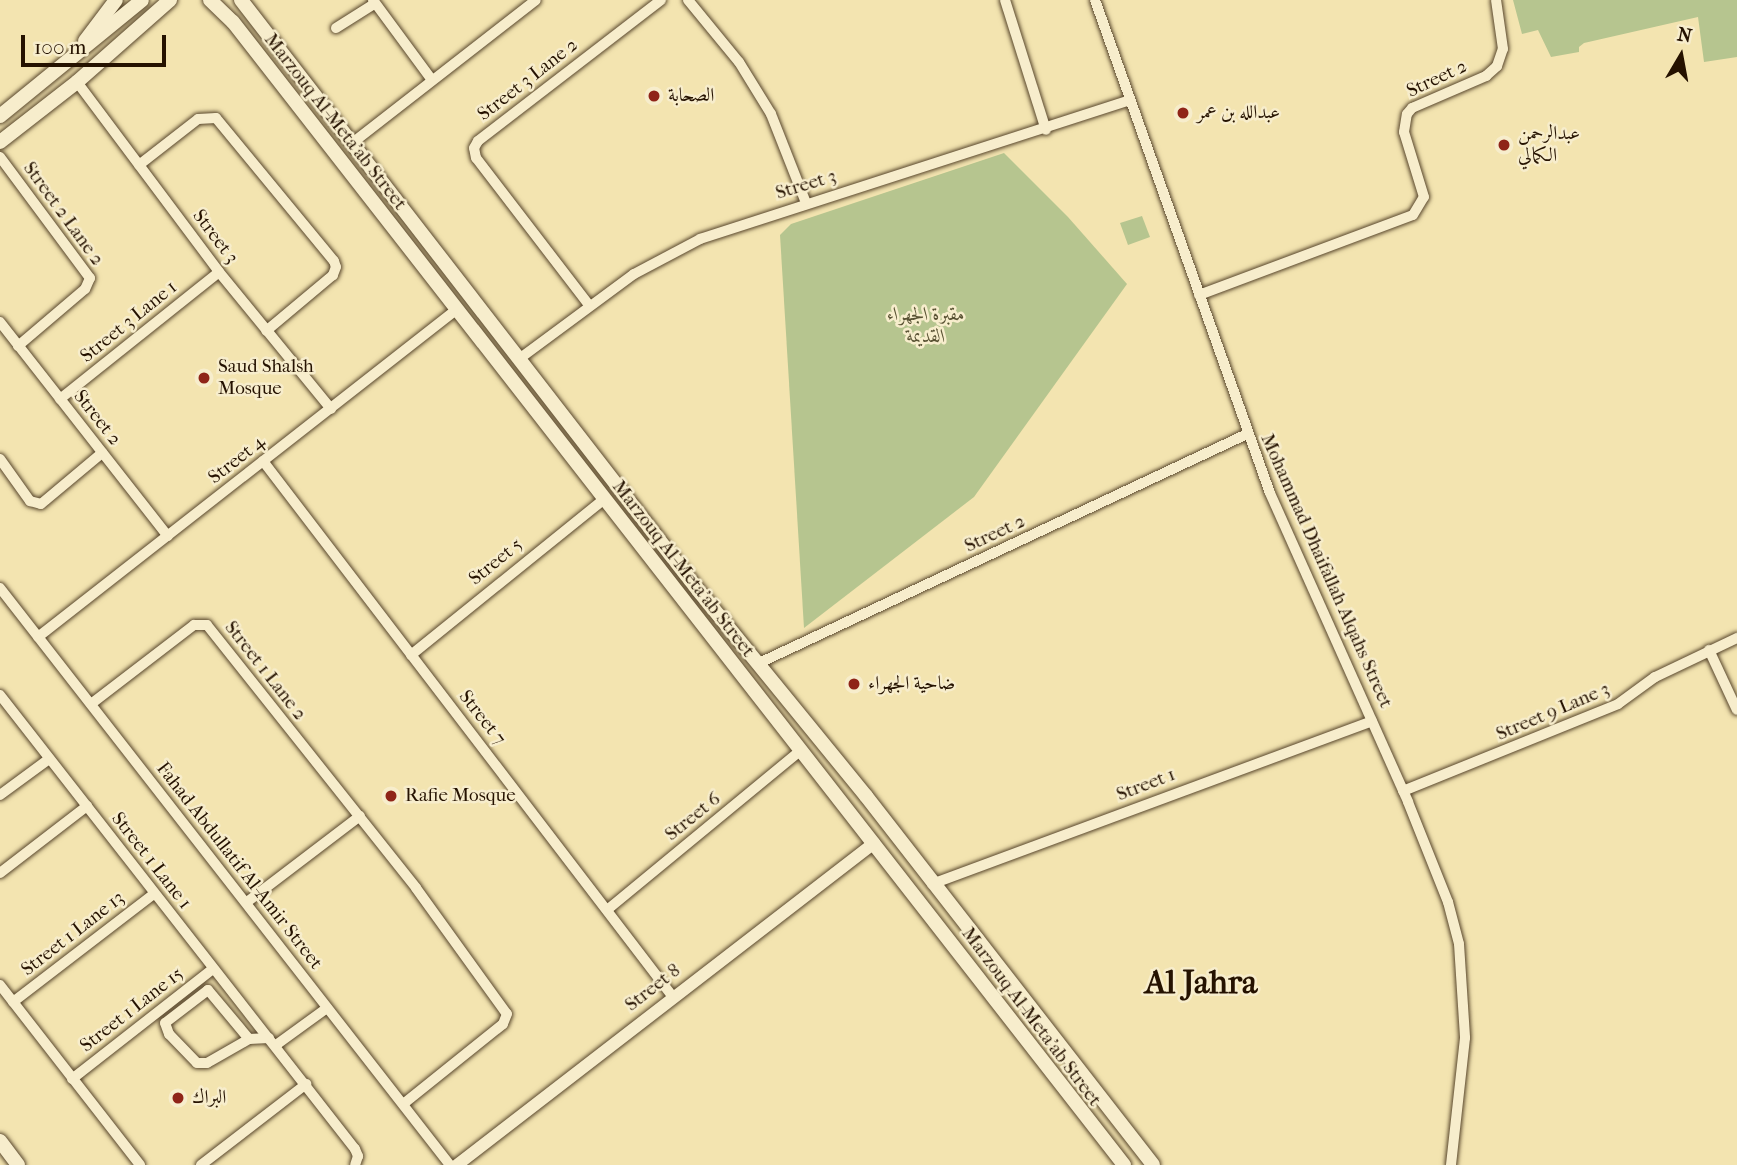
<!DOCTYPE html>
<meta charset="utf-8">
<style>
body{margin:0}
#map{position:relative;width:1737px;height:1165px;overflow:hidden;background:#f3e4b0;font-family:"IM FELL French Canon",Amiri,serif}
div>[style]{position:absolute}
.green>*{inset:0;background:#b6c58f}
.roads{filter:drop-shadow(0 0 2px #58462c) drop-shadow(0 0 2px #58462c)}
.minor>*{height:10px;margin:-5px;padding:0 5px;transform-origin:5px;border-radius:5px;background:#f7edcc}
.tertiary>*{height:12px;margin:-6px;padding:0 6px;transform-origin:6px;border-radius:6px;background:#f7edcc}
.secondary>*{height:14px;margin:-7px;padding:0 7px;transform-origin:7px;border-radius:7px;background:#f7edcc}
.dots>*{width:19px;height:19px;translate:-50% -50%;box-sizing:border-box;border:4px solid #f7edcc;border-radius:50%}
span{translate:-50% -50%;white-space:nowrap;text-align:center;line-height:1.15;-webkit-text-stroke:5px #f7edcc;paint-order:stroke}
.street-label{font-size:19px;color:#251200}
.poi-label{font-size:19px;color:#251200}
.left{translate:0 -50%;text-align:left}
.park-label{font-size:19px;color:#585132;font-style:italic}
.town-label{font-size:33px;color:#251200;font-weight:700}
.north{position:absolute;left:1646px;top:21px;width:70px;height:70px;-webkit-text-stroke:5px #f7edcc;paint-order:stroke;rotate:10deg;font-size:19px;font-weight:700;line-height:28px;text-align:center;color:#251200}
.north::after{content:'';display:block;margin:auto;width:24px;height:32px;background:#251200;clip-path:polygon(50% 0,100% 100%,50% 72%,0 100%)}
.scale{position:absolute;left:21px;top:35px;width:145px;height:32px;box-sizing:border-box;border:4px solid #251200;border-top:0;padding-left:9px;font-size:21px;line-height:24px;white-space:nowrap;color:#251200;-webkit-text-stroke:5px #f7edcc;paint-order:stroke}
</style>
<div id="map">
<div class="green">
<div style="clip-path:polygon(1513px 0,1737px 0,1737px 57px,1704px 62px,1698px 17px,1584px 43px,1579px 47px,1579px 52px,1551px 57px,1538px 30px,1522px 34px)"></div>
<div style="clip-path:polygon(1004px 153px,1068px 217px,1127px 284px,974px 497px,804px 628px,780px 235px,791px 224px)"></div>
<div style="clip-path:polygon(1142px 216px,1150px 237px,1128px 245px,1120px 223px)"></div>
</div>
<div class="roads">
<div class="minor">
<div style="left:373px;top:0;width:99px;rotate:53.6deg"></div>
<div style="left:688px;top:0;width:80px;rotate:50.6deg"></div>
<div style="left:739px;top:62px;width:61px;rotate:58.4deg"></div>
<div style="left:771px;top:114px;width:96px;rotate:68.5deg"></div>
<div style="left:1005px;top:0;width:136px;rotate:72.5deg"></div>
<div style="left:1095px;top:0;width:523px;rotate:70.46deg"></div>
<div style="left:1270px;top:493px;width:338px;rotate:65.9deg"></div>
<div style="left:1408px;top:802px;width:108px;rotate:68.2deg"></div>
<div style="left:1448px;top:902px;width:43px;rotate:75.3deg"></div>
<div style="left:1459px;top:944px;width:94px;rotate:86.3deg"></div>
<div style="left:1465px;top:1038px;width:128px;rotate:96.3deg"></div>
<div style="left:336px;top:28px;width:45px;rotate:-32.3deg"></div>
<div style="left:77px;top:82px;width:237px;rotate:53.2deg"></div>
<div style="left:219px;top:272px;width:177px;rotate:50.7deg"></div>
<div style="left:351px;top:144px;width:234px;rotate:-37.9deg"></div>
<div style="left:0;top:157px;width:151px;rotate:53.4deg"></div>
<div style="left:90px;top:278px;width:12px;rotate:114deg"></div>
<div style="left:85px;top:289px;width:88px;rotate:139.6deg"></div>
<div style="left:139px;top:165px;width:75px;rotate:-37.9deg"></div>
<div style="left:198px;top:119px;width:18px;rotate:-3deg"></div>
<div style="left:216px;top:118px;width:185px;rotate:50.5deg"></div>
<div style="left:334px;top:261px;width:6px;rotate:72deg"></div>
<div style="left:336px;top:267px;width:9px;rotate:111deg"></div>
<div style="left:333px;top:275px;width:87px;rotate:140.1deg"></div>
<div style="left:1199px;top:295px;width:228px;rotate:-20.5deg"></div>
<div style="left:1413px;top:215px;width:21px;rotate:-59deg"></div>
<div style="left:1424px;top:197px;width:68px;rotate:-107.1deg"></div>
<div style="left:1404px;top:132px;width:18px;rotate:-81deg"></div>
<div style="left:1407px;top:114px;width:8px;rotate:-50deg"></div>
<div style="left:1412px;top:108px;width:81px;rotate:-23.4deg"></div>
<div style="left:1486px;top:76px;width:15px;rotate:-42deg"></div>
<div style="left:1497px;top:66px;width:18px;rotate:-71deg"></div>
<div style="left:1503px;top:49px;width:49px;rotate:-98.1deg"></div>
<div style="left:589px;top:305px;width:185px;rotate:-127.5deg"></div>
<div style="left:476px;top:158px;width:10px;rotate:-101deg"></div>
<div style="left:474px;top:148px;width:8px;rotate:-60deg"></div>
<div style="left:478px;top:141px;width:231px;rotate:-37.6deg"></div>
<div style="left:0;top:322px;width:272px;rotate:51.9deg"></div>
<div style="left:519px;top:359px;width:143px;rotate:-36.5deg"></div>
<div style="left:634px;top:274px;width:75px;rotate:-27.9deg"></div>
<div style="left:700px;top:239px;width:452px;rotate:-17.9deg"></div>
<div style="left:60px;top:399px;width:203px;rotate:-38.6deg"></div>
<div style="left:0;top:459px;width:52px;rotate:54.5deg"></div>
<div style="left:30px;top:501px;width:11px;rotate:15deg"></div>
<div style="left:41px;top:504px;width:80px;rotate:-39.9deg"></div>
<div style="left:263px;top:461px;width:675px;rotate:52.59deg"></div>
<div style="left:0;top:588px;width:732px;rotate:52.05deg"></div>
<div style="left:38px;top:637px;width:531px;rotate:-38.04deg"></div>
<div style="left:1709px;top:650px;width:66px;rotate:65deg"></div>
<div style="left:411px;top:655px;width:248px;rotate:-38.9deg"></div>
<div style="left:757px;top:664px;width:541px;rotate:-25.14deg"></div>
<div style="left:0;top:695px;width:576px;rotate:51.98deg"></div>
<div style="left:355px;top:1149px;width:8px;rotate:67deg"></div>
<div style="left:358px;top:1156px;width:9px;rotate:108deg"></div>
<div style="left:91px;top:704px;width:130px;rotate:-37.5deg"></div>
<div style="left:194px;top:625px;width:13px"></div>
<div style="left:207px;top:625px;width:336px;rotate:51.5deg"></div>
<div style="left:416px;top:888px;width:155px;rotate:54.2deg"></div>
<div style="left:507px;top:1014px;width:11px;rotate:112deg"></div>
<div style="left:503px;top:1024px;width:128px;rotate:141.3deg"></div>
<div style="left:1403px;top:791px;width:232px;rotate:-22deg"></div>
<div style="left:1618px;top:704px;width:46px;rotate:-36.1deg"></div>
<div style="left:1655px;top:677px;width:91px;rotate:-25.4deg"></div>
<div style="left:0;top:795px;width:61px;rotate:-36.3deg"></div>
<div style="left:0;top:873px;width:110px;rotate:-37.6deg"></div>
<div style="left:932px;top:884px;width:469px;rotate:-20.3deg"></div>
<div style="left:247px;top:902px;width:142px;rotate:-37.3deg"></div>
<div style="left:607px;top:910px;width:251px;rotate:-39.5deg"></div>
<div style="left:0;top:985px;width:228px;rotate:52.1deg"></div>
<div style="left:13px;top:1002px;width:178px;rotate:-37.5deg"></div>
<div style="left:249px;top:1039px;width:64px;rotate:-129.9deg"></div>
<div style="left:208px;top:990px;width:54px;rotate:142.5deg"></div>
<div style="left:165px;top:1023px;width:12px;rotate:70deg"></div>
<div style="left:169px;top:1034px;width:40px;rotate:46deg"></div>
<div style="left:197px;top:1063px;width:10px"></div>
<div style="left:207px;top:1063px;width:48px;rotate:-29.7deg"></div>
<div style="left:249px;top:1039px;width:20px;rotate:-3deg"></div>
<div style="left:276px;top:1045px;width:63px;rotate:-36deg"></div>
<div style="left:72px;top:1079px;width:179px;rotate:-38deg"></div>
<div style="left:201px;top:1165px;width:133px;rotate:-37.6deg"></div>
</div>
<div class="tertiary">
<div style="left:457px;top:1165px;width:527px;rotate:-37.67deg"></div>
</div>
<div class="secondary">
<div style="left:210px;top:0;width:32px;rotate:44deg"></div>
<div style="left:233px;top:22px;width:1449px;rotate:52.06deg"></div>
<div style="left:241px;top:0;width:746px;rotate:52.24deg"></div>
<div style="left:698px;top:590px;width:266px;rotate:50.8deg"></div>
<div style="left:866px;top:796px;width:467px;rotate:52.1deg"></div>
<div style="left:85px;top:41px;width:51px;rotate:-52.9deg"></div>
<div style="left:0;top:116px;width:183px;rotate:-39.2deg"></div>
<div style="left:0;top:142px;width:98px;rotate:-37.9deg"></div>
<div style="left:77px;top:82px;width:124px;rotate:-41.4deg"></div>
<div style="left:0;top:1141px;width:30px;rotate:53deg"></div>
</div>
</div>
<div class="dots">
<div style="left:654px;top:96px;background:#8f2418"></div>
<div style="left:1183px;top:113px;background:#8f2418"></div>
<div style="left:1504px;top:145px;background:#8f2418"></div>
<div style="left:204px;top:378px;background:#8f2418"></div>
<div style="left:854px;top:684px;background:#8f2418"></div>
<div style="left:391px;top:796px;background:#8f2418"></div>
<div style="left:178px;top:1098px;background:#8f2418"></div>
</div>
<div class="street-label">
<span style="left:1437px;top:79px;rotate:-25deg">Street 2</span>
<span style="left:528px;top:80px;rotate:-38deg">Street 3 Lane 2</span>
<span style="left:335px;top:122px;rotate:52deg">Marzouq Al-Meta'ab Street</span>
<span style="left:806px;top:185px;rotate:-17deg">Street 3</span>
<span style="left:63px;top:214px;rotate:54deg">Street 2 Lane 2</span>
<span style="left:215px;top:237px;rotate:53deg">Street 3</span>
<span style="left:129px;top:322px;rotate:-39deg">Street 3 Lane 1</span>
<span style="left:97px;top:418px;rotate:52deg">Street 2</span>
<span style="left:237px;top:460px;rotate:-38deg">Street 4</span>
<span style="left:995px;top:534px;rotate:-25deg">Street 2</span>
<span style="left:496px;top:562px;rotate:-39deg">Street 5</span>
<span style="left:683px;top:569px;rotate:52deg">Marzouq Al-Meta'ab Street</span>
<span style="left:1326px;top:571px;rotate:66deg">Mohammad Dhaifallah Alqahs Street</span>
<span style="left:265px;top:671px;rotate:52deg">Street 1 Lane 2</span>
<span style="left:1553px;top:712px;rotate:-23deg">Street 9 Lane 3</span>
<span style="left:482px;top:718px;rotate:52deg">Street 7</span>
<span style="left:1146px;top:785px;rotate:-21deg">Street 1</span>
<span style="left:693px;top:817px;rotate:-39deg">Street 6</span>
<span style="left:151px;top:861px;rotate:52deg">Street 1 Lane 1</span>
<span style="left:239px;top:866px;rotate:52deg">Fahad Abdullatif Al-Amir Street</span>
<span style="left:73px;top:934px;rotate:-38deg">Street 1 Lane 13</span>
<span style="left:653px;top:988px;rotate:-38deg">Street 8</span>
<span style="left:132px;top:1010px;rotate:-38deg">Street 1 Lane 15</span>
<span style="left:1031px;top:1017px;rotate:53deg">Marzouq Al-Meta'ab Street</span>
</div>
<div class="poi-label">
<span class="left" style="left:668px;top:96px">الصحابة</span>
<span class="left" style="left:1197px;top:113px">عبدالله بن عمر</span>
<span class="left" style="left:1518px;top:145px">عبدالرحمن<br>الكمالي</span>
<span class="left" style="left:218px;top:378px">Saud Shalsh<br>Mosque</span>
<span class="left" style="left:868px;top:684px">ضاحية الجهراء</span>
<span class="left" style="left:405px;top:796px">Rafie Mosque</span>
<span class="left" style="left:192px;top:1098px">البراك</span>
</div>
<div class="park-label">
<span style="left:926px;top:326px">مقبرة الجهراء<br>القديمة</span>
</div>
<div class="town-label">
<span style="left:1201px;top:983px">Al Jahra</span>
</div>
<div class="north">N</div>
<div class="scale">100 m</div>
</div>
